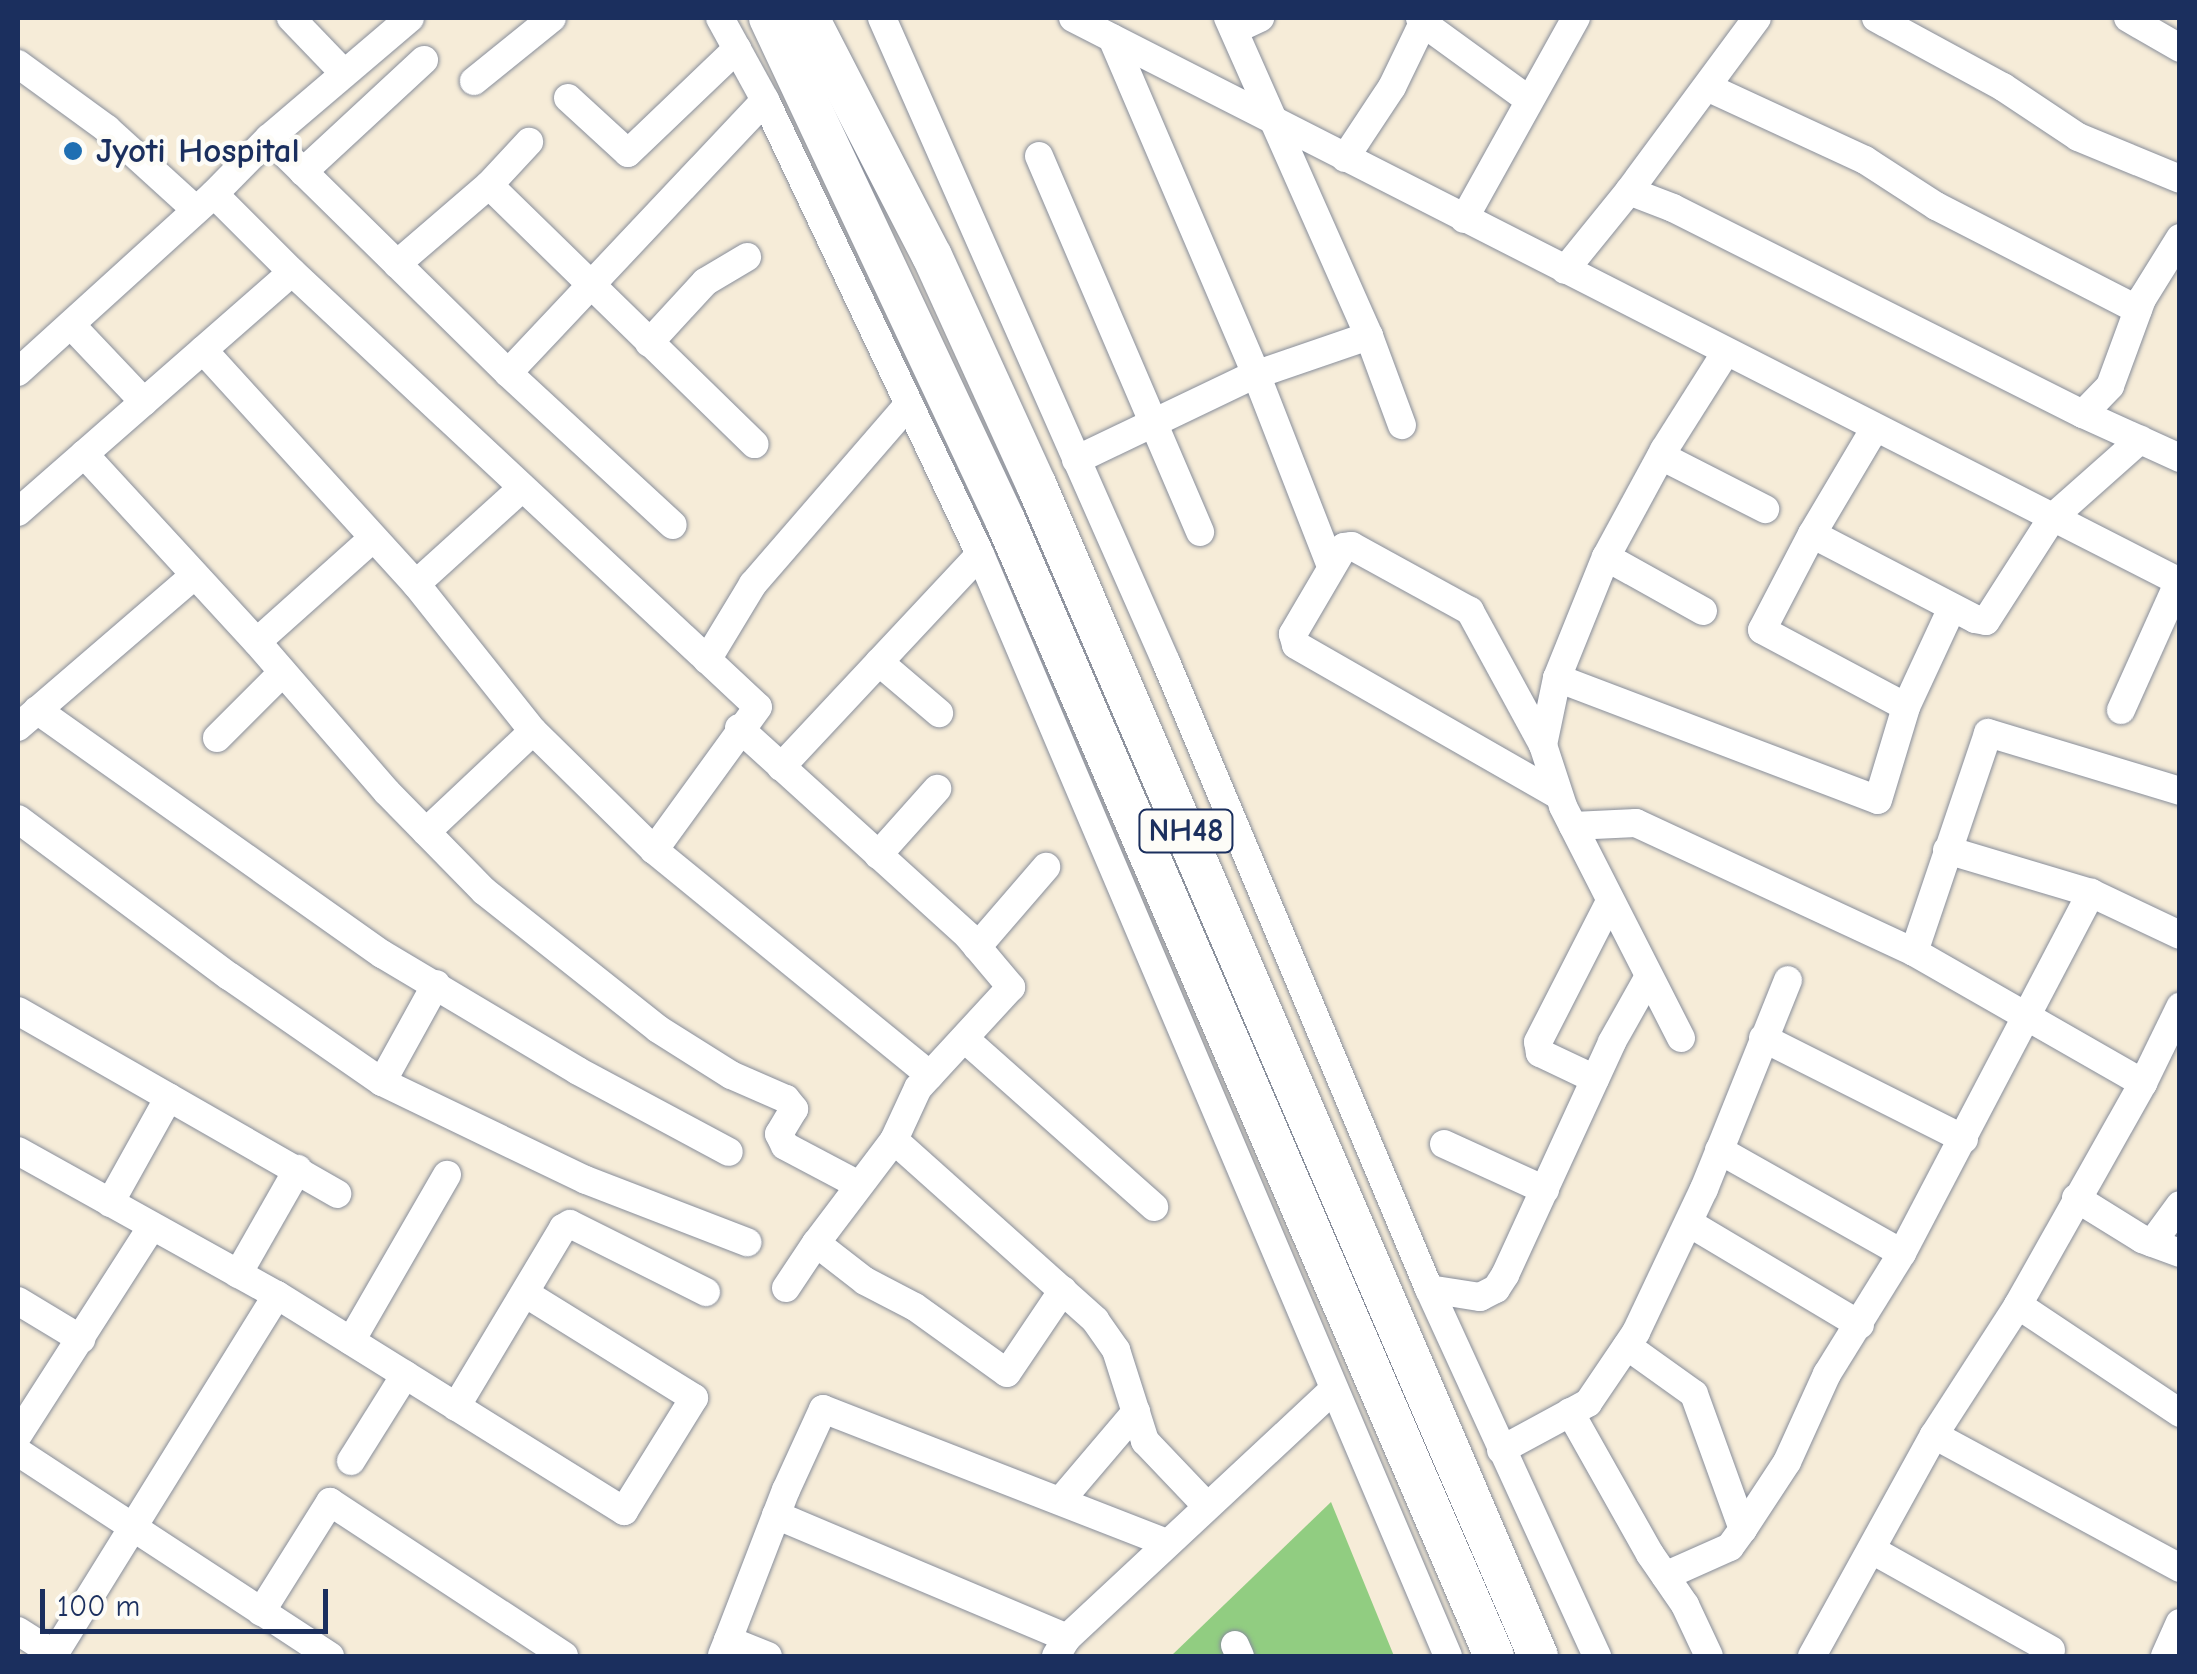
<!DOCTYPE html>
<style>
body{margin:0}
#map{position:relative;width:2197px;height:1674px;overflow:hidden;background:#f6ecd8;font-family:"Comic Neue",sans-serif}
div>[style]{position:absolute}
.green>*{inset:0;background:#91cd81}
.roads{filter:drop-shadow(0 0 2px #888e9b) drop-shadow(0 0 2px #888e9b)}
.minor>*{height:28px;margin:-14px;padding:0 14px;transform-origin:14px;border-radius:14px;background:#fff}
.highway>*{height:40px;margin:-20px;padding:0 20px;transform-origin:20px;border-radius:20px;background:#fff}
.dots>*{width:28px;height:28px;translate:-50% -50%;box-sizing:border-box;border:5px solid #fdfcf7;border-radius:50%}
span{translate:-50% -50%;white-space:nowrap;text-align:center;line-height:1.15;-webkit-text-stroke:9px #fdfcf7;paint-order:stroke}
.shield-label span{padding:2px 8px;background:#fdfcf7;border:2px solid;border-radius:8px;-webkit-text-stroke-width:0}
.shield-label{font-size:32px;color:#1b2f5e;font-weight:700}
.poi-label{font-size:35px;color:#1b2f5e;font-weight:700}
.left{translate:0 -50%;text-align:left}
.frame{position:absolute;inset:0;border:20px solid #1b2f5e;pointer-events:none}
.scale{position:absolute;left:40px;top:1589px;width:288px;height:45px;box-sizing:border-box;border:5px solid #1b2f5e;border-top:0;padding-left:12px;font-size:30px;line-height:35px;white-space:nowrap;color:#1b2f5e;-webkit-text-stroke:8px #fdfcf7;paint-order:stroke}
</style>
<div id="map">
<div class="green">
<div style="clip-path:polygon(1331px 1502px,1394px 1656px,1171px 1656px)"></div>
</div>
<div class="roads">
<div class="minor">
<div style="left:291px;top:18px;width:76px;rotate:46.1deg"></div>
<div style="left:720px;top:18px;width:94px;rotate:61.2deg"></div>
<div style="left:765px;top:100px;width:502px;rotate:64.66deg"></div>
<div style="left:980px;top:554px;width:1197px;rotate:66.99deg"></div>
<div style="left:882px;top:18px;width:704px;rotate:66.2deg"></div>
<div style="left:1166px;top:662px;width:680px;rotate:67.24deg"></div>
<div style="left:1429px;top:1289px;width:404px;rotate:65.4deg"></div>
<div style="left:1073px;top:18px;width:1242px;rotate:27deg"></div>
<div style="left:1426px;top:18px;width:6px;rotate:121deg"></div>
<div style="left:1423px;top:23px;width:131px;rotate:36deg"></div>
<div style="left:1876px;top:18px;width:145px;rotate:28.5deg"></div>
<div style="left:2003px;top:87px;width:90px;rotate:33.7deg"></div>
<div style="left:2078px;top:137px;width:110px;rotate:22.4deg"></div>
<div style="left:2128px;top:18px;width:60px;rotate:30deg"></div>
<div style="left:1234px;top:30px;width:29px;rotate:-25deg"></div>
<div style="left:1112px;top:38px;width:366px;rotate:66.8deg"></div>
<div style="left:1256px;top:374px;width:206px;rotate:68.7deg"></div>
<div style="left:18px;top:64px;width:110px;rotate:36.1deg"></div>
<div style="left:107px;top:129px;width:120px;rotate:42.3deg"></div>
<div style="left:474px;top:81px;width:100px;rotate:-38.9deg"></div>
<div style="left:1707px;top:87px;width:174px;rotate:24.8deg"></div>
<div style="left:1865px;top:160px;width:85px;rotate:32.9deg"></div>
<div style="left:1936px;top:206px;width:227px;rotate:27.2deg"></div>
<div style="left:568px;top:98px;width:81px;rotate:42.5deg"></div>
<div style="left:628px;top:153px;width:151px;rotate:-43.7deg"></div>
<div style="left:269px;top:138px;width:335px;rotate:44.5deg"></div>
<div style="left:508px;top:373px;width:224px;rotate:42.7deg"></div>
<div style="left:1039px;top:156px;width:409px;rotate:66.8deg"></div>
<div style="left:1345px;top:158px;width:85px;rotate:-56.5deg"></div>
<div style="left:1392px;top:87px;width:71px;rotate:-64.2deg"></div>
<div style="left:1423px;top:23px;width:6px;rotate:-121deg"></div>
<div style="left:303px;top:172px;width:165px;rotate:-42.8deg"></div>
<div style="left:489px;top:185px;width:371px;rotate:44.3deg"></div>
<div style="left:1629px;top:191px;width:215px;rotate:-53.5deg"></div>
<div style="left:1464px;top:219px;width:230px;rotate:-60.9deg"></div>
<div style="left:397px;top:264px;width:121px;rotate:-40.7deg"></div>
<div style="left:489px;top:185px;width:59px;rotate:-47.1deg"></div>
<div style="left:1565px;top:270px;width:102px;rotate:-51deg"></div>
<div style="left:1629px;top:191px;width:47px;rotate:21.1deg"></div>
<div style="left:1673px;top:208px;width:459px;rotate:26.7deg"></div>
<div style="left:2083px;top:414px;width:107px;rotate:24.4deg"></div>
<div style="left:292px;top:272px;width:637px;rotate:43.03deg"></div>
<div style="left:758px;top:707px;width:177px;rotate:126deg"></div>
<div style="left:71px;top:325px;width:106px;rotate:46.5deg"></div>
<div style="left:1369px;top:336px;width:95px;rotate:69.7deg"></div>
<div style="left:649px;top:343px;width:83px;rotate:-47.4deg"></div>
<div style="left:705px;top:282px;width:49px;rotate:-30.8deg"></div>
<div style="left:203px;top:350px;width:316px;rotate:47.7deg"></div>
<div style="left:416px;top:584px;width:188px;rotate:51.5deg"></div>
<div style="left:533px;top:731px;width:170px;rotate:44.5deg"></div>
<div style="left:654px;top:850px;width:356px;rotate:39.2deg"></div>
<div style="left:18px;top:372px;width:265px;rotate:-42.2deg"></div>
<div style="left:214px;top:194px;width:78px;rotate:-45.5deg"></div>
<div style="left:269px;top:138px;width:185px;rotate:-40.4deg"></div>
<div style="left:508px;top:373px;width:375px;rotate:-46.7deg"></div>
<div style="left:2083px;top:414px;width:39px;rotate:-46deg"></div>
<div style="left:2110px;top:386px;width:93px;rotate:-69.8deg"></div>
<div style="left:2142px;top:299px;width:72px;rotate:-58.1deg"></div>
<div style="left:1875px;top:428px;width:123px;rotate:120.7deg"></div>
<div style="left:1812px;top:534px;width:108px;rotate:117.5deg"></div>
<div style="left:1762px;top:630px;width:163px;rotate:28.1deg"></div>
<div style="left:84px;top:454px;width:255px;rotate:47.4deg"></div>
<div style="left:1661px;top:456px;width:117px;rotate:27deg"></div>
<div style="left:1076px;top:460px;width:192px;rotate:-25.6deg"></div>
<div style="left:1249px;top:377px;width:127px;rotate:-18.9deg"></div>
<div style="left:1369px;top:336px;width:348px;rotate:-113.9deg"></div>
<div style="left:18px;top:512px;width:364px;rotate:-41.2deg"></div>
<div style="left:292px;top:272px;width:110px;rotate:-135deg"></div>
<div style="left:1812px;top:534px;width:184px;rotate:27.5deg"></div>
<div style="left:1975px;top:619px;width:11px;rotate:10deg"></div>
<div style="left:1986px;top:621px;width:122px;rotate:-57.3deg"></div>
<div style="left:2052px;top:518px;width:118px;rotate:-41.6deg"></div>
<div style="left:372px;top:539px;width:154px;rotate:138.2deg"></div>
<div style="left:257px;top:642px;width:198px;rotate:49.1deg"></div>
<div style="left:387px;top:792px;width:139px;rotate:45.6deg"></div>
<div style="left:484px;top:891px;width:222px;rotate:38.4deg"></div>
<div style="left:658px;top:1029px;width:86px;rotate:32.2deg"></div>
<div style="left:731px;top:1075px;width:60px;rotate:23.6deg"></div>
<div style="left:786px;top:1099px;width:13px;rotate:51deg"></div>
<div style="left:794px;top:1109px;width:29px;rotate:121deg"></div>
<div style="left:779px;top:1134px;width:13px;rotate:63deg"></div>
<div style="left:785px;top:1146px;width:81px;rotate:27.8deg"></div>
<div style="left:1606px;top:557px;width:111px;rotate:29.1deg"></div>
<div style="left:416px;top:584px;width:143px;rotate:-42.2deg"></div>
<div style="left:707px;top:660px;width:89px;rotate:-58.8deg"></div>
<div style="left:753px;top:584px;width:238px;rotate:-49.1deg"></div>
<div style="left:879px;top:662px;width:79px;rotate:40.4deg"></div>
<div style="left:1557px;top:678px;width:343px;rotate:20.8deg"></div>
<div style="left:1878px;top:800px;width:97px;rotate:-73.2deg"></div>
<div style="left:1906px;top:707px;width:109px;rotate:-65.1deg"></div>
<div style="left:37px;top:710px;width:423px;rotate:35.3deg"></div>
<div style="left:382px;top:954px;width:228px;rotate:30.8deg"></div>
<div style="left:578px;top:1071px;width:171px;rotate:28.2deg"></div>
<div style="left:2121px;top:710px;width:141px;rotate:-65.8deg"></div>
<div style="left:18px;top:727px;width:233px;rotate:-40.7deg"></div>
<div style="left:739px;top:728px;width:309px;rotate:42.2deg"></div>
<div style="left:968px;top:936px;width:67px;rotate:49.9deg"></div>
<div style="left:1011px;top:987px;width:137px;rotate:132.6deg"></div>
<div style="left:918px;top:1088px;width:57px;rotate:114.8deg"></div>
<div style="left:894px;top:1140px;width:129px;rotate:127.1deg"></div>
<div style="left:816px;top:1243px;width:62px;rotate:37.8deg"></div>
<div style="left:865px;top:1281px;width:56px;rotate:27.5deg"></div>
<div style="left:915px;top:1307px;width:113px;rotate:35.7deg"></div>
<div style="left:1007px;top:1373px;width:100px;rotate:-56deg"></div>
<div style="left:217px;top:738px;width:93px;rotate:-45deg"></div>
<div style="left:1543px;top:745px;width:153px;rotate:-118.6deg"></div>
<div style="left:1470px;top:611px;width:135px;rotate:-151.2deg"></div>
<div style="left:1352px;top:546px;width:8px;rotate:173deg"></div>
<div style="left:1344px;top:547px;width:101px;rotate:120.4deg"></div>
<div style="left:1293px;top:634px;width:11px;rotate:75deg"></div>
<div style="left:1296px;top:645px;width:302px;rotate:29.8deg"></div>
<div style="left:781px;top:767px;width:291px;rotate:-46.9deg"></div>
<div style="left:18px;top:819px;width:263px;rotate:36.7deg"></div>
<div style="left:229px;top:976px;width:186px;rotate:34.7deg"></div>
<div style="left:382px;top:1082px;width:112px;rotate:-61.1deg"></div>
<div style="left:1573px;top:826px;width:63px;rotate:-2.7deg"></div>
<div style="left:1636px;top:823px;width:306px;rotate:24.9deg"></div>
<div style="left:1914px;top:952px;width:231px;rotate:-71.3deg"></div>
<div style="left:1988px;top:733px;width:201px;rotate:16.8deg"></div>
<div style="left:426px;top:832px;width:147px;rotate:-43.3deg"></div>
<div style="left:1947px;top:850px;width:150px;rotate:16.6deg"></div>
<div style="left:2091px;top:893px;width:98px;rotate:25.3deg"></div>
<div style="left:878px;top:855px;width:89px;rotate:-48.2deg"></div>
<div style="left:977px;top:947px;width:106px;rotate:-49.2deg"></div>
<div style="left:1914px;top:952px;width:264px;rotate:29.8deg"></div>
<div style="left:18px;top:1011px;width:368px;rotate:29.8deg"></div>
<div style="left:1681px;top:1038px;width:260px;rotate:-117deg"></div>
<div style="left:1563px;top:806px;width:64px;rotate:-108.2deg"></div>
<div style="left:1543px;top:745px;width:68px;rotate:-78.2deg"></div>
<div style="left:1557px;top:678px;width:131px;rotate:-68deg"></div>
<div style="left:1606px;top:557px;width:122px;rotate:-61.5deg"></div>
<div style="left:1664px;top:450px;width:116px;rotate:-57.7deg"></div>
<div style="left:1763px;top:1038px;width:225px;rotate:26.7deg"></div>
<div style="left:965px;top:1039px;width:253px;rotate:41.6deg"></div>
<div style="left:1595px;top:1079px;width:61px;rotate:-154.7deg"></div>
<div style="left:1540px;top:1053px;width:11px;rotate:-100deg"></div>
<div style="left:1538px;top:1042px;width:158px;rotate:-62.9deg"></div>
<div style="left:382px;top:1082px;width:226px;rotate:25.7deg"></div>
<div style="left:586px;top:1180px;width:173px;rotate:21.1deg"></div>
<div style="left:894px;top:1140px;width:270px;rotate:41.8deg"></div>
<div style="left:1095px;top:1320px;width:37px;rotate:55deg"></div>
<div style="left:1116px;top:1350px;width:96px;rotate:72.3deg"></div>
<div style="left:1145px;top:1441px;width:88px;rotate:46.4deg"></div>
<div style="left:1444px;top:1144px;width:111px;rotate:24.5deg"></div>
<div style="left:1719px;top:1150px;width:210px;rotate:29.4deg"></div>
<div style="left:18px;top:1151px;width:296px;rotate:29.1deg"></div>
<div style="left:277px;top:1295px;width:409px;rotate:31.9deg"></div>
<div style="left:624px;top:1511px;width:133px;rotate:-58.2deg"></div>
<div style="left:694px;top:1398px;width:198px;rotate:-148.2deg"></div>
<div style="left:2076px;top:1198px;width:78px;rotate:31.8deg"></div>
<div style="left:2142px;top:1239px;width:40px;rotate:20.2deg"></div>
<div style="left:110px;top:1203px;width:121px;rotate:-60.9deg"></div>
<div style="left:1689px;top:1223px;width:199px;rotate:30.8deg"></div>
<div style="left:2152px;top:1243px;width:47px;rotate:-53.6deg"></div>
<div style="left:238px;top:1274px;width:121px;rotate:-60.3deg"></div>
<div style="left:786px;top:1288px;width:54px;rotate:-56.3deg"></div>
<div style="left:1429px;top:1289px;width:52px;rotate:8.9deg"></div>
<div style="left:1480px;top:1297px;width:18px;rotate:-27deg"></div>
<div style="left:1496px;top:1289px;width:17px;rotate:-57deg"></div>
<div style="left:1505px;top:1275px;width:256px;rotate:-65.3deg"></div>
<div style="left:1612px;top:1042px;width:73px;rotate:-60.6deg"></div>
<div style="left:18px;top:1301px;width:74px;rotate:31.1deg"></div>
<div style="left:2018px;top:1305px;width:195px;rotate:33.7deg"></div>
<div style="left:351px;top:1341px;width:192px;rotate:-60deg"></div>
<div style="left:1627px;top:1346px;width:82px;rotate:35.6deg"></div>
<div style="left:1694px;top:1394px;width:144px;rotate:70.1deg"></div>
<div style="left:1743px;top:1529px;width:22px;rotate:126deg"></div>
<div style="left:1730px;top:1547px;width:71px;rotate:156deg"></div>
<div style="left:456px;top:1407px;width:209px;rotate:-59.1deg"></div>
<div style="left:563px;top:1228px;width:8px;rotate:-30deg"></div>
<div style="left:570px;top:1224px;width:152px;rotate:26.6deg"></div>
<div style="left:1570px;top:1412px;width:163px;rotate:60.6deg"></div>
<div style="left:1650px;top:1554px;width:62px;rotate:55.5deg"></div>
<div style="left:1685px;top:1605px;width:56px;rotate:64.8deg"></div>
<div style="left:18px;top:1435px;width:248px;rotate:-57.3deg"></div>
<div style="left:1934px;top:1435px;width:280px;rotate:28.4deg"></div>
<div style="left:1501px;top:1450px;width:99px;rotate:-28.4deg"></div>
<div style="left:1588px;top:1403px;width:86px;rotate:-55.9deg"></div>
<div style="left:1636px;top:1332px;width:158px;rotate:-64.6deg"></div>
<div style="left:1704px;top:1189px;width:225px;rotate:-68.1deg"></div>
<div style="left:18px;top:1452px;width:373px;rotate:33.2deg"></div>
<div style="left:351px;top:1461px;width:102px;rotate:-57.9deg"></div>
<div style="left:1061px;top:1500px;width:116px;rotate:-49.6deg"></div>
<div style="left:776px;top:1515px;width:316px;rotate:22.9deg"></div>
<div style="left:1743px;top:1529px;width:80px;rotate:-56.7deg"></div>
<div style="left:1787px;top:1462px;width:97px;rotate:-65.6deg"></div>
<div style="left:1827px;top:1374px;width:142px;rotate:-58.2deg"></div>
<div style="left:1902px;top:1253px;width:407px;rotate:-62.3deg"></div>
<div style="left:1872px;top:1550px;width:205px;rotate:29.2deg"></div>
<div style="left:261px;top:1612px;width:130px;rotate:-57.9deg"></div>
<div style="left:330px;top:1502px;width:280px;rotate:33.3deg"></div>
<div style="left:18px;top:1631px;width:43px;rotate:32.6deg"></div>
<div style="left:728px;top:1640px;width:161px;rotate:-68.9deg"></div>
<div style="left:786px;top:1490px;width:89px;rotate:-65.4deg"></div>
<div style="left:823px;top:1409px;width:369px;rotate:21.3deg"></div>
<div style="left:1235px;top:1645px;width:12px;rotate:66deg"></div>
<div style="left:722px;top:1655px;width:16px;rotate:-68deg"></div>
<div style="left:728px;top:1640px;width:43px;rotate:21.8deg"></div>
<div style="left:53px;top:1656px;width:425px;rotate:-58.2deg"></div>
<div style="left:1056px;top:1656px;width:21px;rotate:-59deg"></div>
<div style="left:1067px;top:1638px;width:364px;rotate:-43deg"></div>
<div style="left:1812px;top:1656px;width:252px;rotate:-61.1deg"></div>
<div style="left:1934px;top:1435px;width:155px;rotate:-57.1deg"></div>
<div style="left:2018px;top:1305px;width:255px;rotate:-60.6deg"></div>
<div style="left:2143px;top:1083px;width:85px;rotate:-64deg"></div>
<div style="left:2165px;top:1656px;width:36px;rotate:-66deg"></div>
</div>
<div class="highway">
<div style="left:769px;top:18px;width:555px;rotate:64.82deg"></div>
<div style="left:1005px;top:520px;width:1237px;rotate:66.71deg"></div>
<div style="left:809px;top:18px;width:268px;rotate:62.7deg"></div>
<div style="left:932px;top:256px;width:251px;rotate:65.5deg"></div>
<div style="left:1036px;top:484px;width:1275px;rotate:66.81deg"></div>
</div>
</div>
<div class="dots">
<div style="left:73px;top:151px;background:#1f6fb2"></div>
</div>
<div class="shield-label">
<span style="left:1186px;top:831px">NH48</span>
</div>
<div class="poi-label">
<span class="left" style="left:96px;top:151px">Jyoti Hospital</span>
</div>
<div class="frame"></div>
<div class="scale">100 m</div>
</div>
